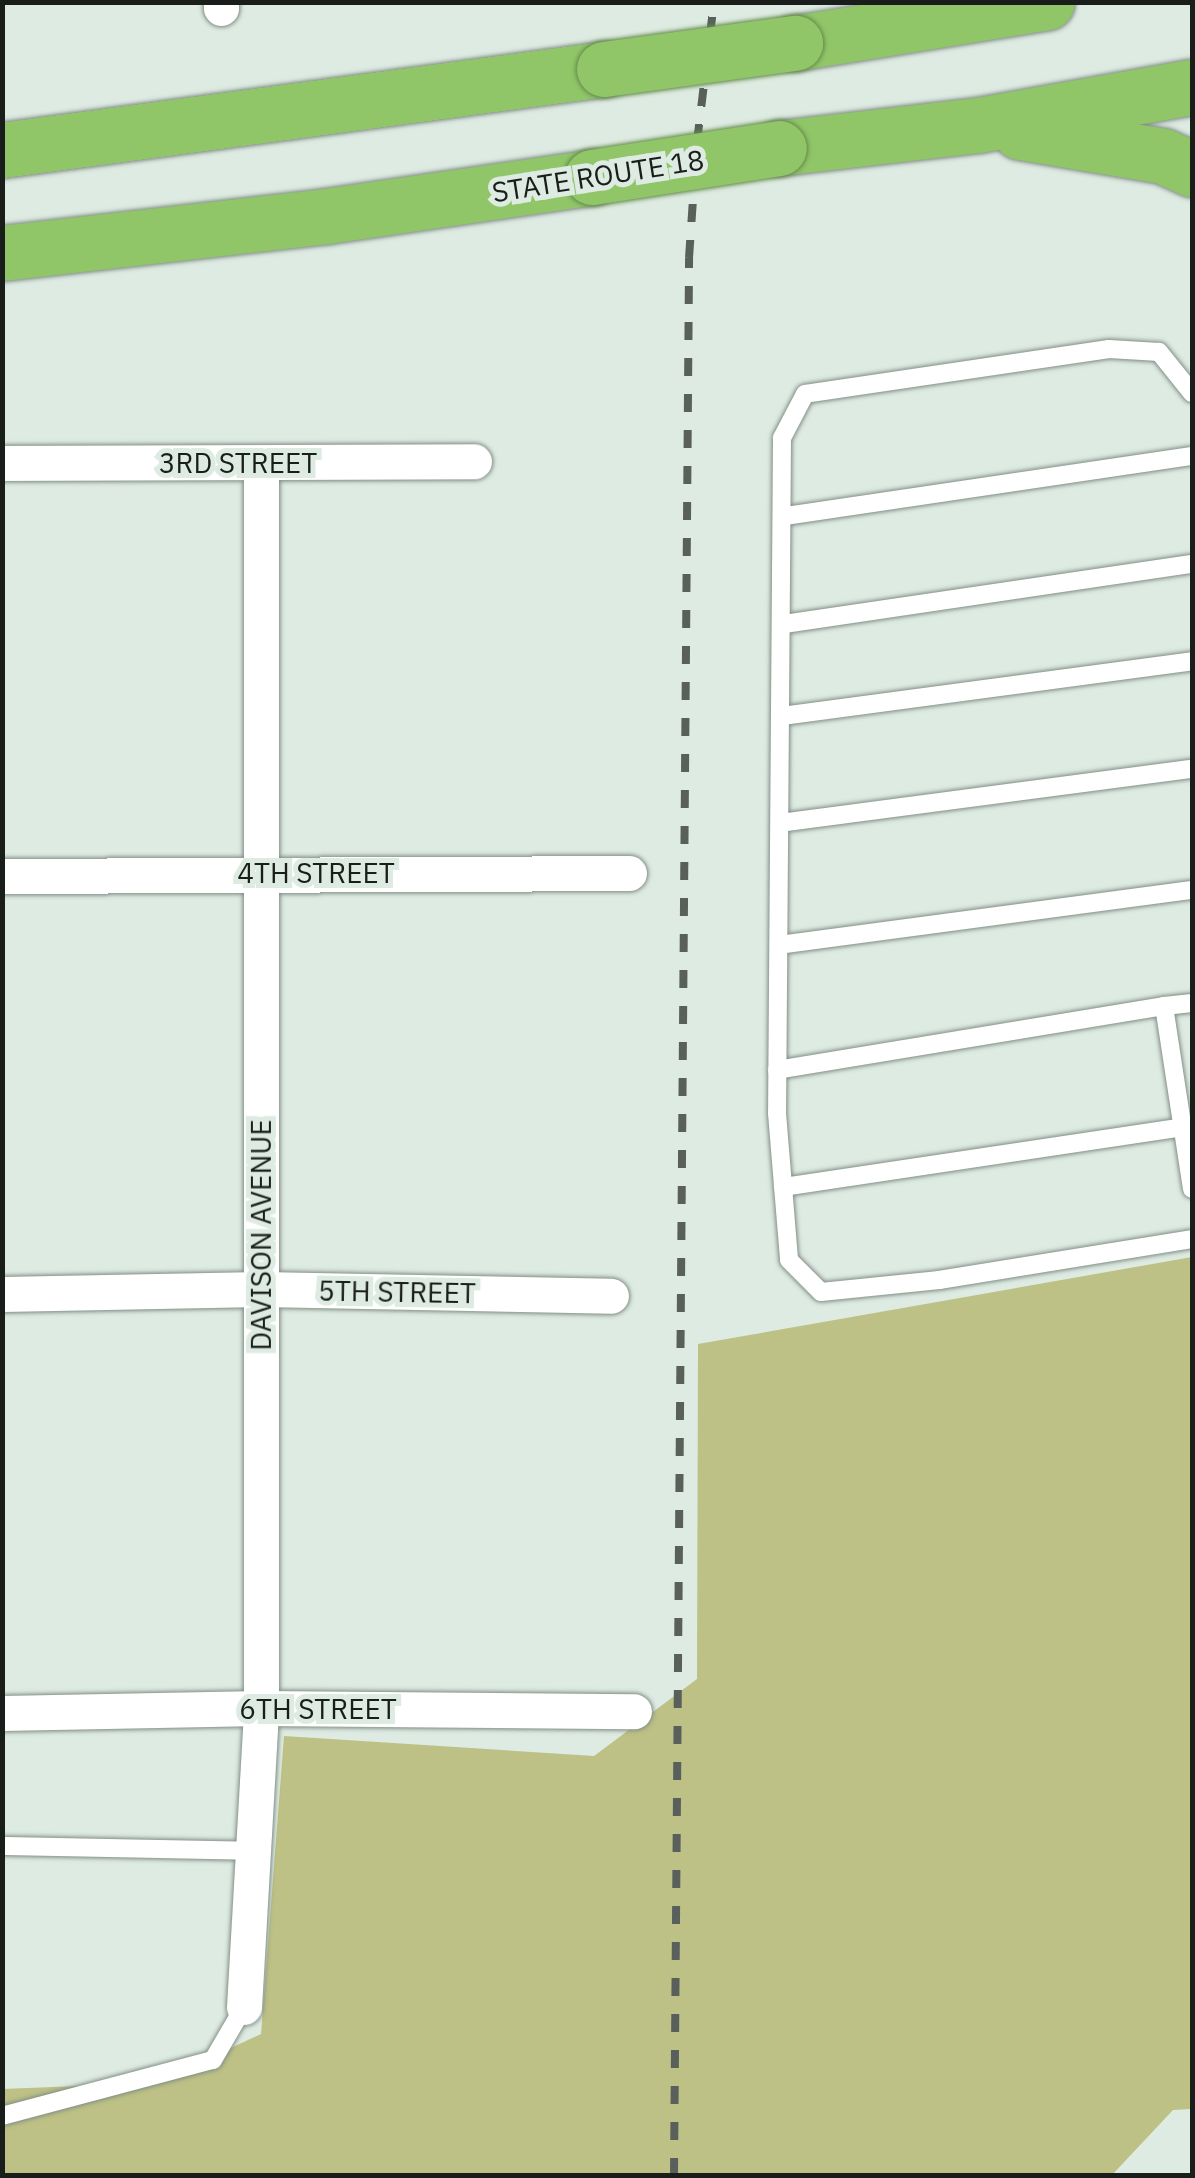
<!DOCTYPE html>
<style>
body{margin:0}
#map{position:relative;width:1195px;height:2178px;overflow:hidden;background:#deebe2;font-family:"IBM Plex Sans",sans-serif}
div>[style]{position:absolute}
.green>*{inset:0;background:#bdc185}
.roads{filter:drop-shadow(0 0 2px #828f86) drop-shadow(0 0 2px #828f86)}
.lane>*{height:18px;margin:-9px;padding:0 9px;transform-origin:9px;border-radius:9px;background:#fff}
.street>*{height:35px;margin:-17.5px;padding:0 17.5px;transform-origin:17.5px;border-radius:17.5px;background:#fff}
.highway>*{height:55px;margin:-27.5px;padding:0 27.5px;transform-origin:27.5px;border-radius:27.5px;background:#90c668}
.rail>*{height:8px;margin-top:-4px;transform-origin:0;background:repeating-linear-gradient(90deg,#59605b 0 18px,transparent 0 36px)}
.bridges{filter:drop-shadow(0 0 2px #668b4d) drop-shadow(0 0 2px #668b4d)}
.highway-bridge>*{height:55px;margin:-27.5px;padding:0 27.5px;transform-origin:27.5px;border-radius:27.5px;background:#90c668}
span{translate:-50% -50%;white-space:nowrap;text-align:center;line-height:1.15;-webkit-text-stroke:10px #deebe2;paint-order:stroke}
.street-label{font-size:28px;color:#191e1b}
.frame{position:absolute;inset:0;border:5px solid #191e1b;pointer-events:none}
</style>
<div id="map">
<div class="green">
<div style="clip-path:polygon(1192px 1257px,1192px 2109px,1173px 2110px,1112px 2175px,3px 2175px,2px 2089px,156px 2083px,261px 2034px,284px 1736px,594px 1756px,697px 1679px,698px 1344px)"></div>
</div>
<div class="roads">
<div class="lane">
<div style="left:1192px;top:393px;width:53px;rotate:-128.8deg"></div>
<div style="left:1159px;top:352px;width:50px;rotate:-176.6deg"></div>
<div style="left:1109px;top:349px;width:307px;rotate:171.6deg"></div>
<div style="left:805px;top:394px;width:50px;rotate:117.6deg"></div>
<div style="left:782px;top:438px;width:675px;rotate:90.42deg"></div>
<div style="left:777px;top:1113px;width:147px;rotate:85.3deg"></div>
<div style="left:789px;top:1260px;width:45px;rotate:45deg"></div>
<div style="left:821px;top:1292px;width:119px;rotate:-5.8deg"></div>
<div style="left:939px;top:1280px;width:256px;rotate:-9.2deg"></div>
<div style="left:785px;top:516px;width:411px;rotate:-8.4deg"></div>
<div style="left:784px;top:624px;width:412px;rotate:-8.4deg"></div>
<div style="left:782px;top:716px;width:414px;rotate:-7.6deg"></div>
<div style="left:780px;top:823px;width:416px;rotate:-7.5deg"></div>
<div style="left:779px;top:945px;width:417px;rotate:-7.6deg"></div>
<div style="left:1192px;top:1003px;width:28px;rotate:174deg"></div>
<div style="left:1164px;top:1006px;width:185px;rotate:81.3deg"></div>
<div style="left:777px;top:1070px;width:392px;rotate:-9.4deg"></div>
<div style="left:783px;top:1187px;width:404px;rotate:-8.5deg"></div>
<div style="left:2px;top:1846px;width:251px;rotate:1.1deg"></div>
<div style="left:2px;top:2116px;width:218px;rotate:-14.9deg"></div>
<div style="left:213px;top:2060px;width:61px;rotate:-59.7deg"></div>
</div>
<div class="street">
<div style="left:221px;top:2px;width:6px;rotate:90deg"></div>
<div style="left:2px;top:463px;width:472px;rotate:-0.2deg"></div>
<div style="left:2px;top:876px;width:627px;rotate:-0.27deg"></div>
<div style="left:2px;top:1294px;width:259px;rotate:-1.1deg"></div>
<div style="left:261px;top:1289px;width:350px;rotate:1.1deg"></div>
<div style="left:2px;top:1713px;width:259px;rotate:-1.1deg"></div>
<div style="left:261px;top:1708px;width:373px;rotate:0.5deg"></div>
<div style="left:244px;top:2007px;width:299px;rotate:-86.7deg"></div>
<div style="left:261px;top:1708px;width:1245px;rotate:-90deg"></div>
</div>
<div class="highway">
<div style="left:795px;top:43px;width:255px;rotate:-9.2deg"></div>
<div style="left:1020px;top:132px;width:145px;rotate:9.5deg"></div>
<div style="left:1163px;top:156px;width:32px;rotate:24deg"></div>
<div style="left:779px;top:148px;width:200px;rotate:-6.6deg"></div>
<div style="left:978px;top:125px;width:217px;rotate:-10.1deg"></div>
<div style="left:2px;top:150px;width:607px;rotate:-7.66deg"></div>
<div style="left:2px;top:253px;width:326px;rotate:-6.5deg"></div>
<div style="left:326px;top:216px;width:269px;rotate:-8.3deg"></div>
</div>
</div>
<div class="rail">
<div style="left:674px;top:2176px;width:1918px;rotate:-89.55deg"></div>
<div style="left:689px;top:258px;width:116px;rotate:-86.1deg"></div>
<div style="left:697px;top:142px;width:141px;rotate:-83.1deg"></div>
</div>
<div class="bridges">
<div class="highway-bridge">
<div style="left:604px;top:69px;width:193px;rotate:-7.8deg"></div>
<div style="left:592px;top:177px;width:189px;rotate:-8.8deg"></div>
</div>
</div>
<div class="street-label">
<span style="left:598px;top:176px;rotate:-9deg">STATE ROUTE 18</span>
<span style="left:238px;top:463px">3RD STREET</span>
<span style="left:316px;top:873px">4TH STREET</span>
<span style="left:261px;top:1235px;rotate:-90deg">DAVISON AVENUE</span>
<span style="left:397px;top:1292px;rotate:1deg">5TH STREET</span>
<span style="left:318px;top:1709px">6TH STREET</span>
</div>
<div class="frame"></div>
</div>
